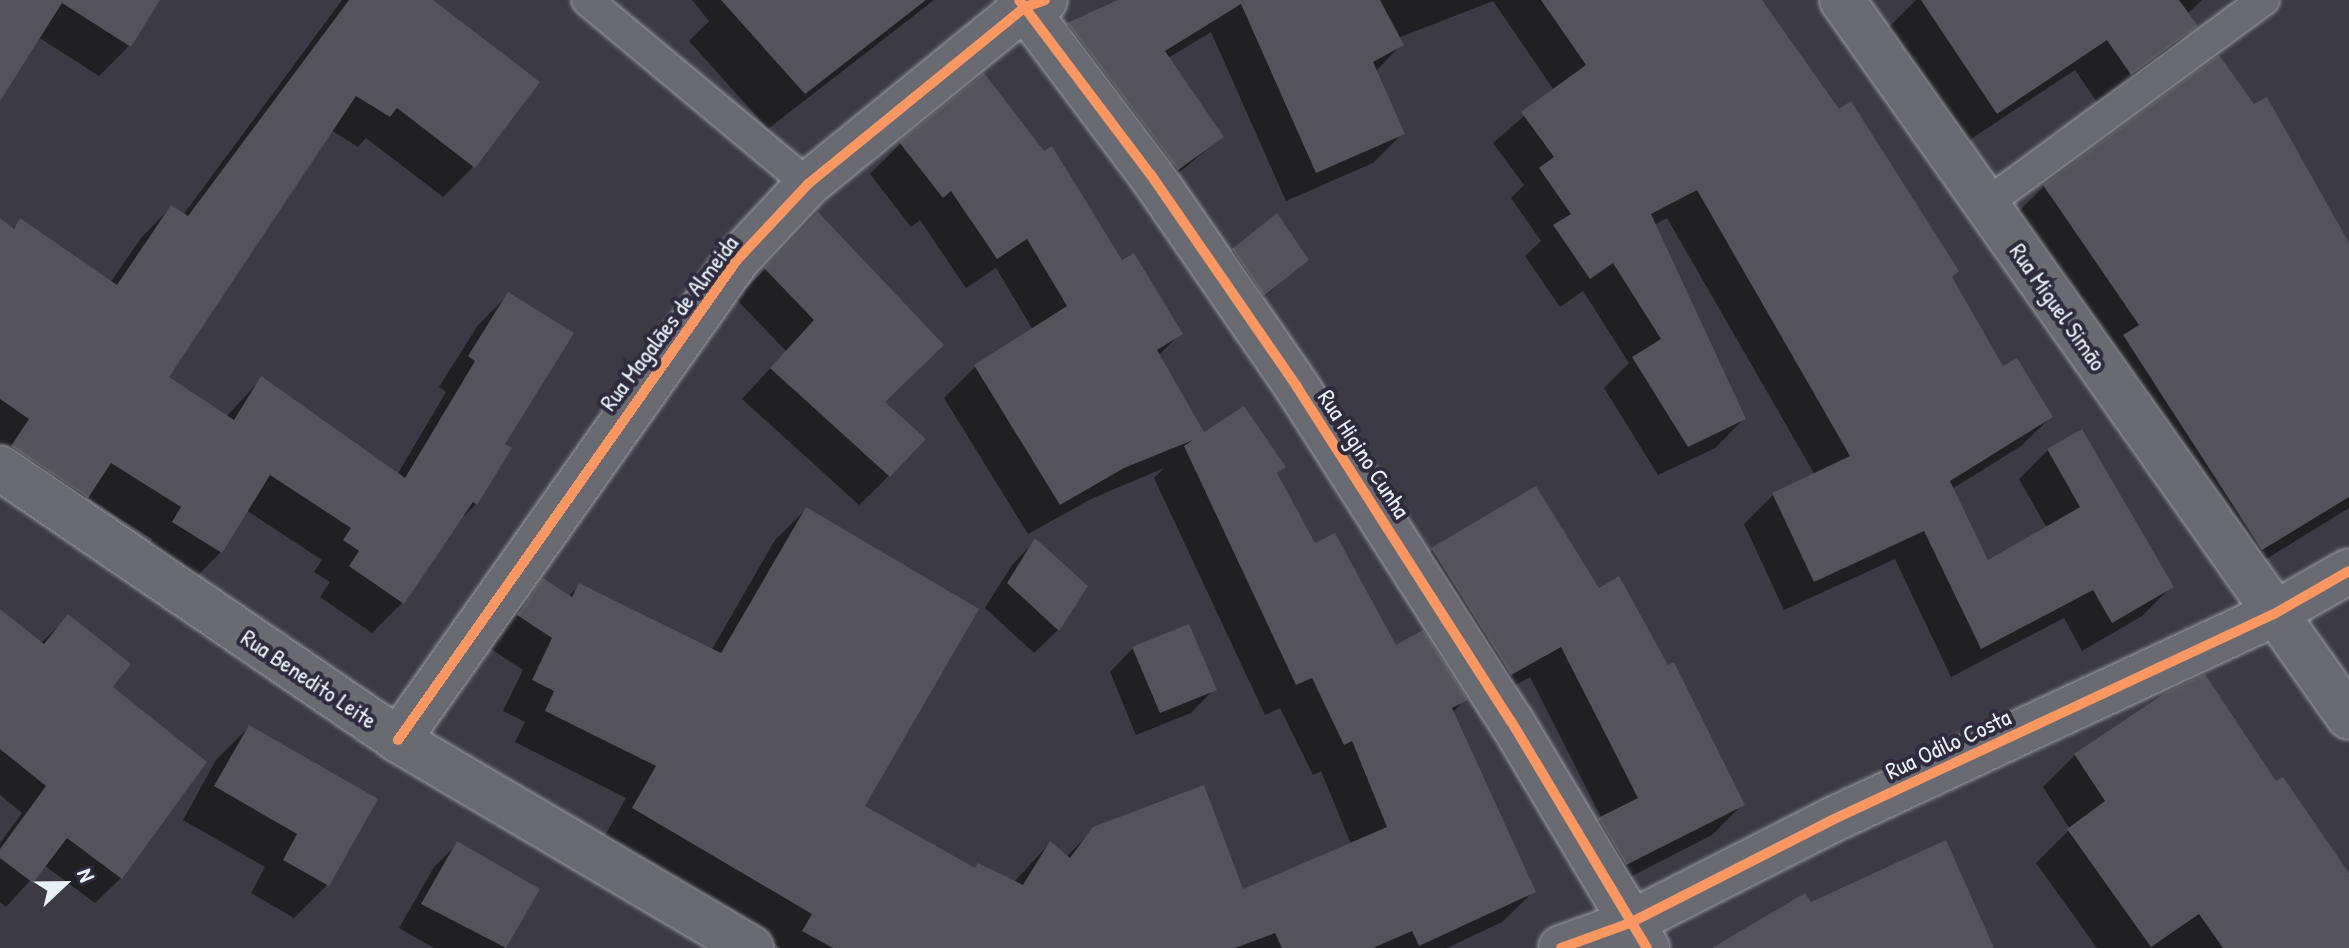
<!DOCTYPE html>
<meta charset="utf-8">
<style>
body{margin:0}
#map{position:relative;width:2349px;height:948px;overflow:hidden;background:#3c3a44;font-family:"Patrick Hand",sans-serif}
div>[style]{position:absolute}
.shadow>*{inset:0;background:#0007}
.building>*{inset:0;background:#54525a}
.roads{filter:drop-shadow(0 0 2px #9d9ea4) drop-shadow(0 0 2px #9d9ea4)}
.lane>*{height:30px;margin:-15px;padding:0 15px;transform-origin:15px;border-radius:15px;background:#6a6b72}
.street>*{height:44px;margin:-22px;padding:0 22px;transform-origin:22px;border-radius:22px;background:#6a6b72}
.secondary>*{height:44px;margin:-22px;padding:0 22px;transform-origin:22px;border-radius:22px;background:#6a6b72}
.primary>*{height:44px;margin:-22px;padding:0 22px;transform-origin:22px;border-radius:22px;background:#6a6b72}
.cycleway>*{height:10px;margin:-5px;padding:0 5px;transform-origin:5px;border-radius:5px;background:#f99763}
span{translate:-50% -50%;white-space:nowrap;text-align:center;line-height:1.15;-webkit-text-stroke:8px #2f2a3d;paint-order:stroke}
.street-label{font-size:24px;color:#e8f1f8}
.north{position:absolute;left:24px;top:844px;width:80px;height:80px;-webkit-text-stroke:6px #2f2a3d;paint-order:stroke;rotate:68deg;font-size:22px;font-weight:700;line-height:32px;text-align:center;color:#e8f1f8}
.north::after{content:'';display:block;margin:auto;width:28px;height:36px;background:#e8f1f8;clip-path:polygon(50% 0,100% 100%,50% 72%,0 100%)}
</style>
<div id="map">
<div class="shadow">
<div style="clip-path:polygon(0 0,156px 0,130px 45px,99px 76px,38px 37px,0 86px)"></div>
<div style="clip-path:polygon(342px 0,430px 0,537px 83px,473px 167px,443px 197px,366px 138px,358px 147px,331px 130px,166px 378px,226px 417px,261px 379px,397px 475px,446px 392px,439px 387px,478px 325px,509px 294px,503px 445px,476px 504px,456px 524px,403px 602px,372px 633px,320px 597px,330px 582px,314px 572px,322px 560px,246px 510px,221px 552px,190px 583px,143px 554px,152px 539px,86px 497px,56px 527px,0 490px,0 221px,12px 230px,20px 221px,110px 283px,141px 238px,171px 207px,183px 215px)"></div>
<div style="clip-path:polygon(692px 0,934px 0,768px 129px,689px 41px,709px 21px)"></div>
<div style="clip-path:polygon(1123px 0,1760px 0,1839px 112px,1851px 104px,1957px 271px,1950px 278px,2003px 368px,2051px 417px,2021px 446px,1952px 489px,1987px 563px,2047px 528px,2019px 479px,2048px 450px,2171px 587px,2142px 616px,2082px 651px,2064px 618px,1951px 677px,1895px 559px,1784px 610px,1744px 524px,1773px 495px,1815px 475px,1667px 218px,1654px 225px,1744px 419px,1715px 448px,1658px 475px,1604px 388px,1629px 363px,1583px 291px,1560px 307px,1525px 256px,1541px 241px,1511px 198px,1524px 185px,1493px 143px,1554px 90px,1493px 1px,1398px 38px,1401px 45px,1375px 72px,1402px 134px,1373px 163px,1286px 201px,1211px 32px,1168px 58px,1222px 137px,1148px 198px,1040px 54px,1069px 24px)"></div>
<div style="clip-path:polygon(1916px 0,2202px 0,2187px 14px,2195px 26px,2164px 57px,2099px 105px,2075px 70px,1965px 143px,1888px 28px)"></div>
<div style="clip-path:polygon(901px 143px,1122px 263px,1180px 334px,1158px 356px,1204px 435px,1283px 467px,1275px 475px,1315px 546px,1395px 648px,1465px 700px,1452px 713px,1533px 892px,1502px 922px,1447px 948px,781px 948px,603px 839px,626px 798px,515px 742px,525px 722px,503px 711px,523px 670px,488px 647px,544px 580px,569px 596px,579px 586px,711px 651px,775px 540px,806px 509px,863px 807px,974px 870px,1014px 882px,1050px 843px,1066px 857px,1094px 829px,1242px 892px,1351px 844px,1321px 771px,1313px 775px,1280px 708px,1265px 715px,1154px 478px,1164px 468px,1091px 499px,1028px 534px,944px 398px,975px 367px,1033px 330px,996px 268px,966px 288px,920px 220px,911px 227px,870px 174px)"></div>
<div style="clip-path:polygon(2044px 186px,2349px 246px,2349px 508px,2227px 583px,2090px 370px,2010px 220px)"></div>
<div style="clip-path:polygon(818px 215px,883px 402px,889px 476px,859px 505px,742px 399px,786px 351px,736px 299px)"></div>
<div style="clip-path:polygon(1233px 250px,1307px 260px,1240px 318px,1210px 274px)"></div>
<div style="clip-path:polygon(1035px 541px,1058px 630px,1034px 653px,985px 608px,1012px 565px)"></div>
<div style="clip-path:polygon(1433px 549px,1598px 591px,1743px 804px,1712px 835px,1595px 895px,1568px 851px,1602px 819px,1530px 677px,1480px 705px,1401px 580px)"></div>
<div style="clip-path:polygon(0 611px,41px 643px,68px 617px,110px 687px,121px 878px,95px 903px,44px 865px,6px 907px,0 902px,0 843px,22px 813px,0 795px)"></div>
<div style="clip-path:polygon(1133px 648px,1214px 689px,1191px 713px,1136px 735px,1110px 672px)"></div>
<div style="clip-path:polygon(249px 727px,327px 885px,294px 918px,251px 893px,265px 867px,183px 820px,216px 760px)"></div>
<div style="clip-path:polygon(2075px 755px,2275px 784px,2349px 876px,2349px 948px,2097px 948px,2036px 863px,2070px 829px,2043px 787px)"></div>
<div style="clip-path:polygon(458px 843px,538px 889px,504px 948px,434px 948px,399px 928px,434px 867px)"></div>
</div>
<div class="building">
<div style="clip-path:polygon(0 0,160px 0,131px 47px,62px 3px,0 101px)"></div>
<div style="clip-path:polygon(349px 0,433px 0,540px 82px,475px 168px,397px 108px,390px 117px,356px 96px,169px 377px,234px 420px,261px 376px,405px 478px,475px 361px,468px 356px,508px 292px,574px 333px,505px 444px,512px 448px,477px 505px,473px 502px,404px 604px,349px 566px,359px 551px,343px 540px,351px 528px,270px 475px,222px 553px,172px 522px,181px 507px,111px 463px,88px 498px,11px 446px,29px 419px,0 399px,0 218px,14px 229px,20px 218px,117px 285px,171px 205px,188px 216px)"></div>
<div style="clip-path:polygon(721px 0,926px 0,805px 94px)"></div>
<div style="clip-path:polygon(1118px 0,1380px 0,1404px 45px,1373px 62px,1405px 134px,1316px 173px,1241px 4px,1165px 51px,1224px 137px,1178px 170px,1067px 23px)"></div>
<div style="clip-path:polygon(1541px 0,1762px 0,1839px 109px,1851px 101px,1959px 271px,1952px 277px,2003px 366px,2017px 358px,2053px 417px,1950px 481px,1988px 560px,2080px 507px,2047px 449px,2082px 429px,2174px 587px,2112px 623px,2093px 590px,1981px 649px,1924px 531px,1814px 582px,1772px 493px,1850px 456px,1697px 190px,1651px 214px,1746px 419px,1688px 447px,1632px 357px,1661px 339px,1613px 263px,1590px 279px,1553px 225px,1571px 214px,1539px 168px,1554px 157px,1521px 112px,1586px 65px)"></div>
<div style="clip-path:polygon(1921px 0,2179px 0,2198px 26px,2131px 75px,2107px 40px,1997px 114px)"></div>
<div style="clip-path:polygon(2219px 55px,2254px 104px,2267px 97px,2349px 243px,2349px 497px,2262px 550px,2123px 335px,2139px 325px,2043px 185px)"></div>
<div style="clip-path:polygon(984px 73px,1044px 151px,1052px 146px,1122px 260px,1134px 253px,1183px 334px,1157px 350px,1204px 432px,1244px 406px,1286px 467px,1277px 473px,1315px 543px,1335px 533px,1396px 645px,1423px 630px,1468px 700px,1452px 708px,1536px 892px,1419px 946px,1412px 931px,1373px 948px,1282px 948px,1275px 933px,1235px 948px,833px 948px,802px 931px,812px 914px,632px 808px,656px 766px,545px 711px,554px 691px,532px 680px,552px 638px,517px 615px,543px 578px,572px 597px,579px 583px,721px 653px,806px 507px,979px 609px,865px 806px,975px 868px,978px 863px,1023px 885px,1050px 841px,1070px 858px,1093px 827px,1204px 785px,1243px 889px,1387px 827px,1352px 741px,1344px 745px,1312px 678px,1296px 685px,1184px 446px,1193px 440px,1124px 468px,1060px 505px,974px 365px,1067px 306px,1027px 239px,997px 259px,951px 191px,943px 198px,899px 142px)"></div>
<div style="clip-path:polygon(818px 212px,944px 345px,885px 402px,926px 439px,890px 477px,770px 368px,814px 320px,764px 268px)"></div>
<div style="clip-path:polygon(1277px 213px,1309px 260px,1264px 296px,1232px 249px)"></div>
<div style="clip-path:polygon(1536px 486px,1599px 588px,1619px 576px,1668px 665px,1674px 662px,1745px 805px,1626px 865px,1598px 818px,1638px 798px,1561px 647px,1511px 675px,1431px 548px)"></div>
<div style="clip-path:polygon(1035px 538px,1088px 586px,1059px 631px,1007px 583px)"></div>
<div style="clip-path:polygon(0 609px,44px 644px,68px 614px,131px 664px,113px 687px,207px 762px,122px 879px,67px 838px,33px 883px,0 858px,0 849px,46px 786px,0 749px)"></div>
<div style="clip-path:polygon(1189px 624px,1217px 690px,1160px 713px,1132px 647px)"></div>
<div style="clip-path:polygon(2205px 674px,2276px 781px,2283px 777px,2349px 873px,2349px 948px,2223px 948px,2199px 914px,2151px 947px,2067px 829px,2105px 801px,2074px 754px,2168px 691px)"></div>
<div style="clip-path:polygon(249px 725px,378px 799px,329px 886px,283px 860px,297px 834px,214px 786px)"></div>
<div style="clip-path:polygon(1946px 840px,1994px 948px,1712px 948px,1805px 893px,1811px 902px)"></div>
<div style="clip-path:polygon(457px 841px,540px 889px,506px 948px,421px 904px)"></div>
</div>
<div class="roads">
<div class="lane">
<div style="left:587px;top:0;width:288px;rotate:39.8deg"></div>
<div style="left:1986px;top:204px;width:345px;rotate:-36.3deg"></div>
</div>
<div class="street">
<div style="left:1019px;top:0;width:219px;rotate:53deg"></div>
<div style="left:1151px;top:175px;width:257px;rotate:55.4deg"></div>
<div style="left:1297px;top:387px;width:397px;rotate:57.4deg"></div>
<div style="left:1511px;top:721px;width:265px;rotate:59.1deg"></div>
</div>
<div class="secondary">
<div style="left:1842px;top:0;width:878px;rotate:54.74deg"></div>
<div style="left:398px;top:740px;width:588px;rotate:-54.77deg"></div>
<div style="left:737px;top:260px;width:104px;rotate:-46.9deg"></div>
<div style="left:808px;top:184px;width:280px;rotate:-39.2deg"></div>
<div style="left:1025px;top:7px;width:21px;rotate:-19deg"></div>
<div style="left:1561px;top:948px;width:73px;rotate:-19.9deg"></div>
<div style="left:1630px;top:923px;width:227px;rotate:-27deg"></div>
<div style="left:1832px;top:820px;width:488px;rotate:-25deg"></div>
<div style="left:2274px;top:614px;width:86px;rotate:-29.8deg"></div>
</div>
<div class="primary">
<div style="left:0;top:468px;width:482px;rotate:34.3deg"></div>
<div style="left:398px;top:740px;width:410px;rotate:30.5deg"></div>
</div>
</div>
<div class="cycleway">
<div style="left:1019px;top:0;width:219px;rotate:53deg"></div>
<div style="left:1151px;top:175px;width:257px;rotate:55.4deg"></div>
<div style="left:1297px;top:387px;width:397px;rotate:57.4deg"></div>
<div style="left:1511px;top:721px;width:265px;rotate:59.1deg"></div>
<div style="left:398px;top:740px;width:588px;rotate:-54.77deg"></div>
<div style="left:737px;top:260px;width:104px;rotate:-46.9deg"></div>
<div style="left:808px;top:184px;width:280px;rotate:-39.2deg"></div>
<div style="left:1025px;top:7px;width:21px;rotate:-19deg"></div>
<div style="left:1561px;top:948px;width:73px;rotate:-19.9deg"></div>
<div style="left:1630px;top:923px;width:227px;rotate:-27deg"></div>
<div style="left:1832px;top:820px;width:488px;rotate:-25deg"></div>
<div style="left:2274px;top:614px;width:86px;rotate:-29.8deg"></div>
</div>
<div class="street-label">
<span style="left:2058px;top:307px;rotate:55deg">Rua Miguel Simão</span>
<span style="left:669px;top:323px;rotate:-53deg">Rua Magalães de Almeida</span>
<span style="left:1364px;top:454px;rotate:57deg">Rua Higino Cunha</span>
<span style="left:309px;top:679px;rotate:34deg">Rua Benedito Leite</span>
<span style="left:1948px;top:744px;rotate:-25deg">Rua Odilo Costa</span>
</div>
<div class="north">N</div>
</div>
